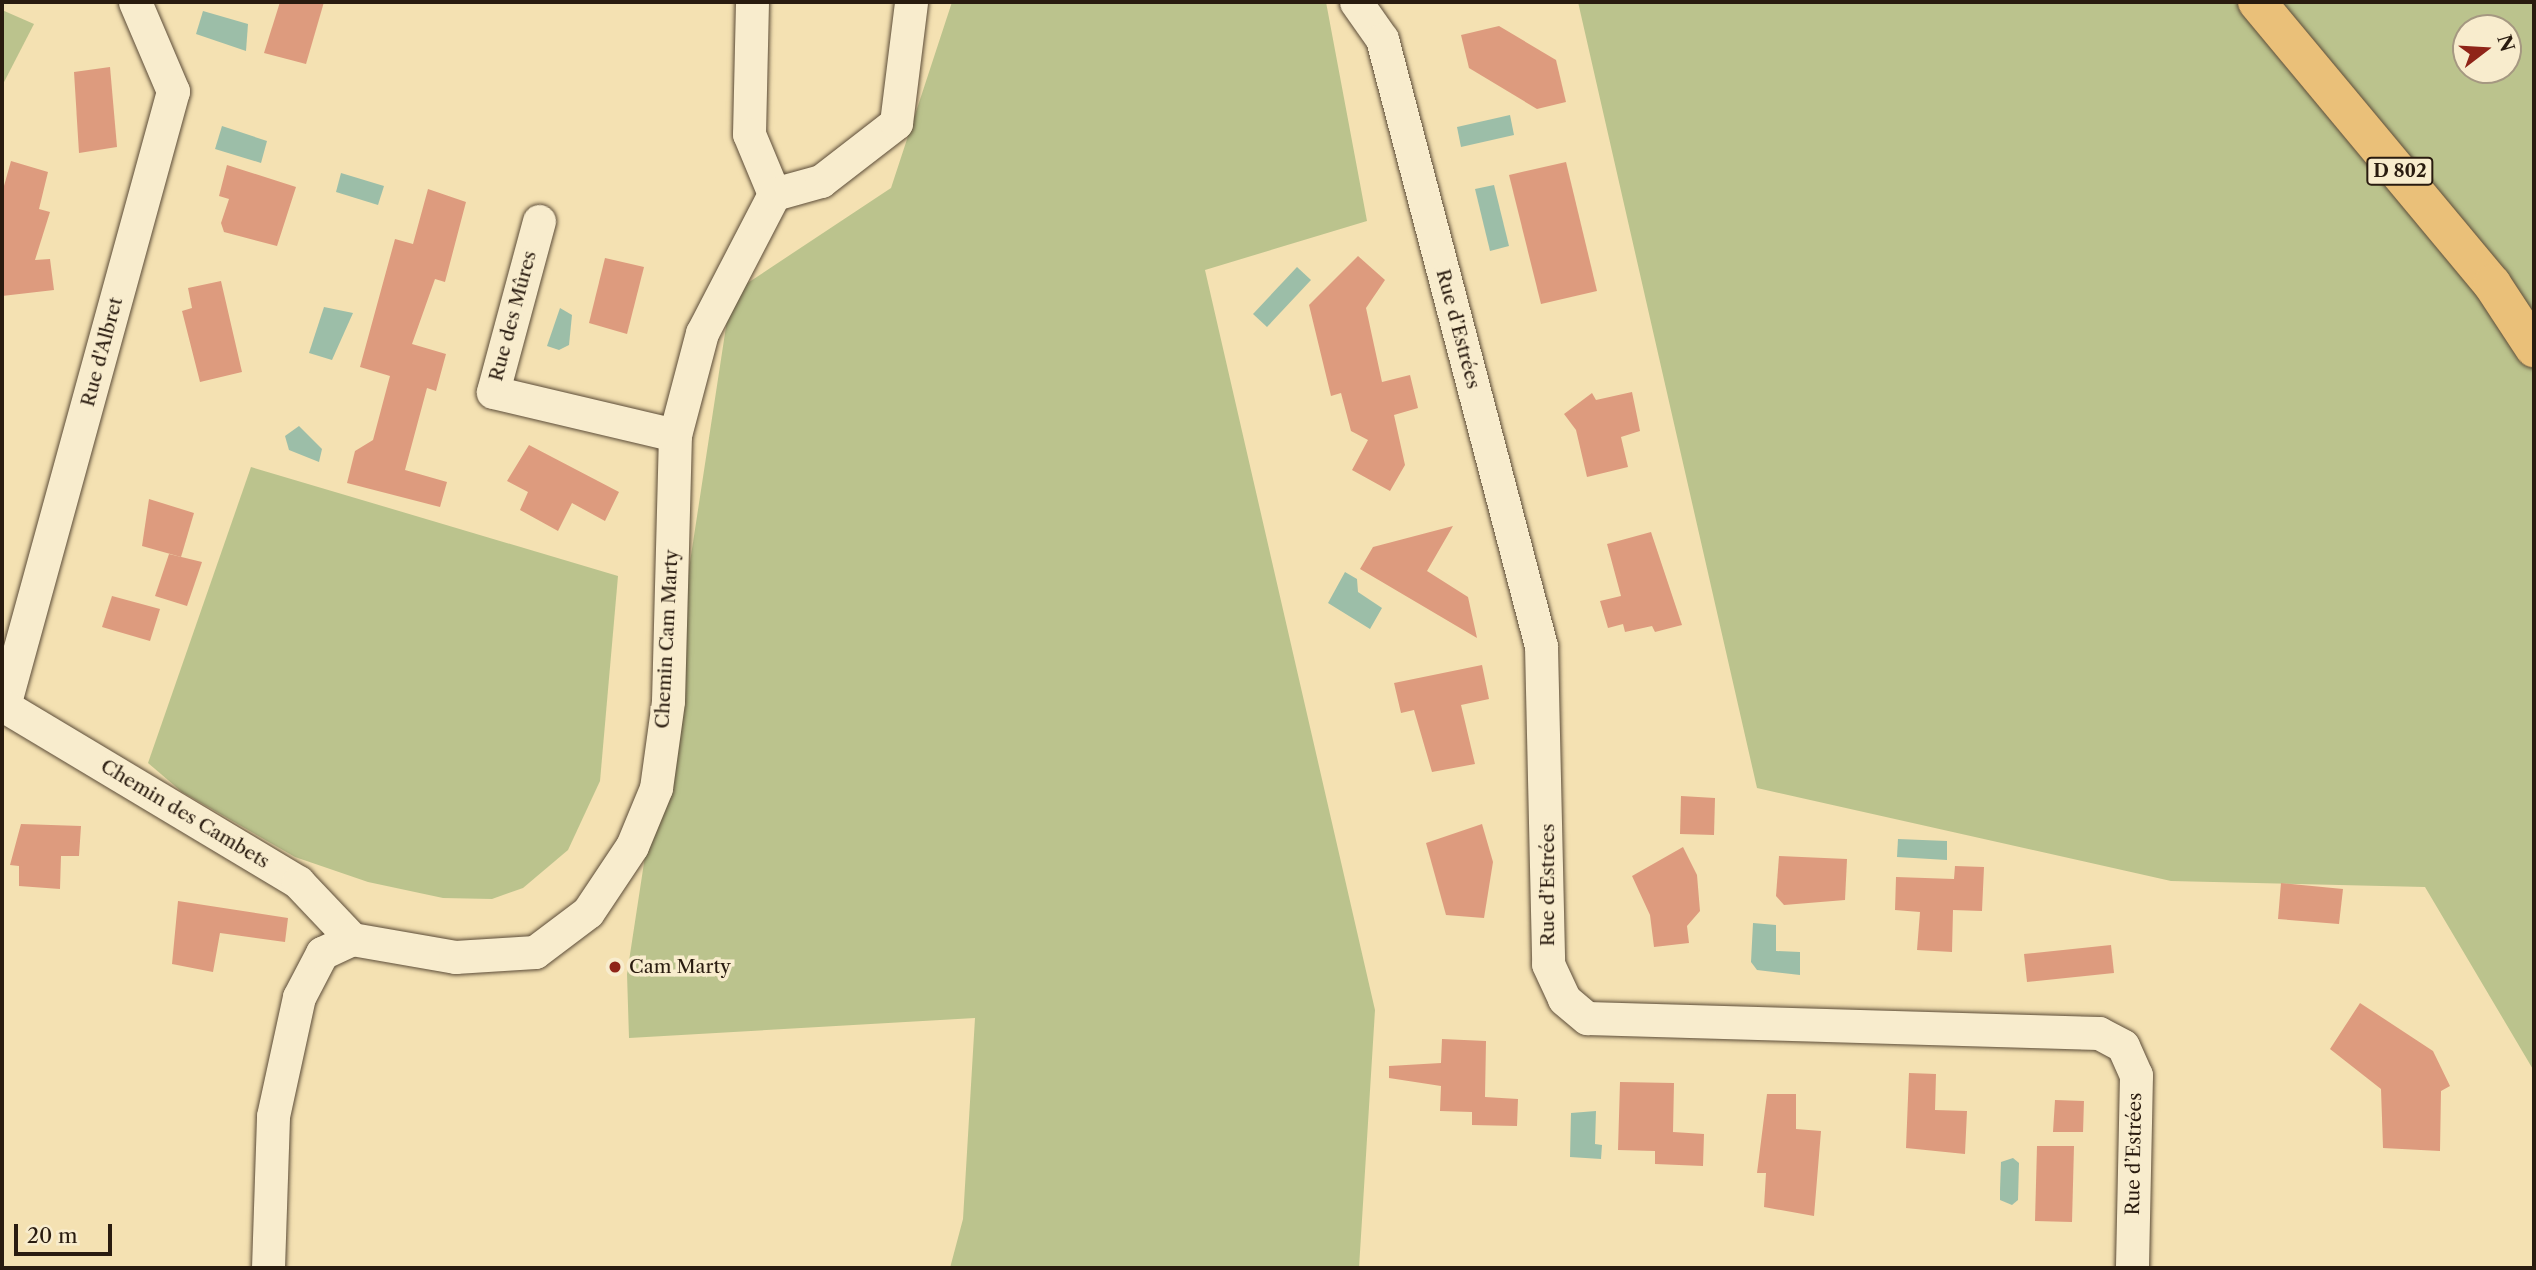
<!DOCTYPE html>
<meta charset="utf-8">
<style>
body{margin:0}
#map{position:relative;width:2536px;height:1270px;overflow:hidden;background:#f4e1b2;font-family:"Libre Caslon Text",serif}
div>[style]{position:absolute}
.green>*{inset:0;background:#bbc38d}
.water>*{inset:0;background:#9cbea8}
.building>*{inset:0;background:#dd9b7e}
.roads{filter:drop-shadow(0 0 2px #5c4c38) drop-shadow(0 0 2px #5c4c38)}
.street>*{height:33px;margin:-16.5px;padding:0 16.5px;transform-origin:16.5px;border-radius:16.5px;background:#f8eccd}
.primary>*{height:38px;margin:-19px;padding:0 19px;transform-origin:19px;border-radius:19px;background:#eac079}
.dots>*{width:19px;height:19px;translate:-50% -50%;box-sizing:border-box;border:4px solid #f8eccd;border-radius:50%}
span{translate:-50% -50%;white-space:nowrap;text-align:center;line-height:1.15;-webkit-text-stroke:7px #f8eccd;paint-order:stroke}
.shield-label span{padding:2px 5px;background:#f8eccd;border:2px solid;border-radius:5px;-webkit-text-stroke-width:0}
.shield-label{font-size:18px;color:#291b0f;font-weight:700}
.street-label{font-size:19px;color:#291b0f}
.poi-label{font-size:19px;color:#291b0f}
.left{translate:0 -50%;text-align:left}
.frame{position:absolute;inset:0;border:4px solid #291b0f;pointer-events:none}
.north{position:absolute;left:2452px;top:14px;width:70px;height:70px;box-sizing:border-box;background:#f8eccd;border:2px solid #a59881;border-radius:50%;rotate:73deg;font-size:19px;font-weight:700;line-height:28px;text-align:center;color:#291b0f}
.north::after{content:'';display:block;margin:auto;width:24px;height:32px;background:#8f2418;clip-path:polygon(50% 0,100% 100%,50% 72%,0 100%)}
.scale{position:absolute;left:14px;top:1224px;width:98px;height:32px;box-sizing:border-box;border:4px solid #291b0f;border-top:0;padding-left:9px;font-size:21px;line-height:24px;white-space:nowrap;color:#291b0f;-webkit-text-stroke:5px #f8eccd;paint-order:stroke}
</style>
<div id="map">
<div class="green">
<div style="clip-path:polygon(952px 2px,1326px 2px,1367px 221px,1205px 270px,1375px 1010px,1359px 1268px,950px 1268px,963px 1219px,975px 1018px,629px 1038px,627px 974px,731px 294px,891px 188px)"></div>
<div style="clip-path:polygon(evenodd,1578px 2px,2534px 2px,2534px 1071px,2425px 887px,2171px 881px,1757px 788px,1578px 2px,2466px 28px,2508px 28px,2508px 70px,2466px 70px,2466px 28px)"></div>
<div style="clip-path:polygon(2px 10px,34px 24px,2px 86px)"></div>
<div style="clip-path:polygon(251px 467px,618px 576px,600px 781px,568px 850px,523px 888px,492px 899px,443px 898px,368px 882px,295px 857px,182px 792px,148px 763px)"></div>
</div>
<div class="water">
<div style="clip-path:polygon(203px 11px,248px 24px,246px 51px,196px 34px)"></div>
<div style="clip-path:polygon(1510px 115px,1514px 135px,1461px 147px,1457px 127px)"></div>
<div style="clip-path:polygon(222px 126px,267px 141px,261px 163px,215px 149px)"></div>
<div style="clip-path:polygon(341px 173px,384px 186px,378px 205px,336px 192px)"></div>
<div style="clip-path:polygon(1494px 185px,1509px 246px,1490px 251px,1475px 189px)"></div>
<div style="clip-path:polygon(1297px 267px,1311px 280px,1267px 327px,1253px 314px)"></div>
<div style="clip-path:polygon(324px 307px,353px 313px,332px 360px,309px 353px)"></div>
<div style="clip-path:polygon(560px 308px,572px 315px,569px 345px,559px 350px,547px 346px)"></div>
<div style="clip-path:polygon(299px 426px,322px 449px,319px 462px,289px 450px,285px 436px)"></div>
<div style="clip-path:polygon(1345px 572px,1357px 579px,1358px 592px,1382px 608px,1370px 629px,1328px 603px)"></div>
<div style="clip-path:polygon(1898px 839px,1947px 841px,1947px 860px,1897px 857px)"></div>
<div style="clip-path:polygon(1753px 923px,1776px 925px,1776px 951px,1800px 952px,1800px 975px,1757px 970px,1751px 962px)"></div>
<div style="clip-path:polygon(1596px 1111px,1595px 1144px,1602px 1145px,1601px 1159px,1570px 1157px,1571px 1113px)"></div>
<div style="clip-path:polygon(2013px 1158px,2019px 1163px,2018px 1200px,2012px 1205px,2000px 1200px,2000px 1190px,2001px 1162px)"></div>
</div>
<div class="building">
<div style="clip-path:polygon(280px 2px,324px 2px,306px 64px,264px 53px)"></div>
<div style="clip-path:polygon(1499px 26px,1556px 60px,1566px 102px,1537px 109px,1469px 68px,1461px 35px)"></div>
<div style="clip-path:polygon(110px 67px,117px 147px,79px 153px,74px 72px)"></div>
<div style="clip-path:polygon(11px 161px,48px 172px,39px 209px,50px 212px,35px 260px,50px 259px,54px 290px,2px 296px,2px 193px)"></div>
<div style="clip-path:polygon(1566px 162px,1597px 291px,1541px 304px,1509px 175px)"></div>
<div style="clip-path:polygon(227px 165px,296px 187px,277px 246px,224px 232px,221px 223px,229px 199px,219px 196px)"></div>
<div style="clip-path:polygon(428px 189px,466px 202px,445px 282px,435px 279px,412px 344px,446px 354px,436px 391px,427px 388px,405px 470px,447px 482px,440px 507px,347px 483px,355px 451px,373px 440px,390px 376px,360px 367px,395px 239px,413px 244px)"></div>
<div style="clip-path:polygon(1358px 256px,1385px 280px,1366px 308px,1382px 382px,1410px 375px,1418px 408px,1394px 415px,1405px 465px,1390px 491px,1352px 470px,1368px 440px,1351px 431px,1341px 393px,1331px 396px,1309px 305px)"></div>
<div style="clip-path:polygon(605px 258px,644px 267px,627px 334px,589px 323px)"></div>
<div style="clip-path:polygon(221px 281px,242px 372px,200px 382px,182px 311px,192px 308px,188px 288px)"></div>
<div style="clip-path:polygon(1632px 392px,1640px 431px,1621px 437px,1628px 467px,1587px 477px,1576px 430px,1564px 414px,1592px 393px,1596px 400px)"></div>
<div style="clip-path:polygon(529px 445px,619px 492px,605px 521px,572px 503px,558px 531px,520px 510px,528px 492px,507px 481px)"></div>
<div style="clip-path:polygon(149px 499px,194px 513px,181px 557px,142px 546px)"></div>
<div style="clip-path:polygon(1453px 526px,1427px 571px,1468px 597px,1477px 638px,1360px 569px,1373px 547px)"></div>
<div style="clip-path:polygon(1651px 532px,1682px 625px,1655px 632px,1652px 626px,1625px 632px,1623px 624px,1608px 628px,1600px 601px,1621px 596px,1607px 544px)"></div>
<div style="clip-path:polygon(169px 554px,202px 562px,187px 606px,155px 596px)"></div>
<div style="clip-path:polygon(112px 596px,160px 609px,150px 641px,102px 627px)"></div>
<div style="clip-path:polygon(1482px 665px,1489px 699px,1461px 705px,1475px 764px,1432px 772px,1414px 710px,1401px 713px,1394px 683px)"></div>
<div style="clip-path:polygon(1681px 796px,1715px 798px,1714px 835px,1680px 834px)"></div>
<div style="clip-path:polygon(21px 824px,81px 826px,79px 856px,61px 856px,60px 889px,19px 886px,19px 866px,10px 865px)"></div>
<div style="clip-path:polygon(1482px 824px,1493px 862px,1484px 918px,1446px 915px,1426px 843px)"></div>
<div style="clip-path:polygon(1683px 847px,1697px 875px,1700px 911px,1687px 926px,1689px 943px,1654px 947px,1650px 915px,1632px 876px)"></div>
<div style="clip-path:polygon(1779px 856px,1847px 859px,1845px 900px,1784px 905px,1776px 896px)"></div>
<div style="clip-path:polygon(1955px 866px,1984px 867px,1982px 911px,1953px 910px,1952px 952px,1917px 950px,1920px 912px,1895px 910px,1896px 877px,1954px 879px)"></div>
<div style="clip-path:polygon(2281px 883px,2343px 889px,2339px 924px,2278px 919px)"></div>
<div style="clip-path:polygon(178px 901px,288px 918px,285px 942px,220px 933px,213px 972px,172px 964px)"></div>
<div style="clip-path:polygon(2111px 945px,2114px 973px,2027px 982px,2024px 954px)"></div>
<div style="clip-path:polygon(2360px 1003px,2433px 1051px,2450px 1086px,2441px 1091px,2440px 1151px,2383px 1148px,2381px 1089px,2330px 1049px)"></div>
<div style="clip-path:polygon(1442px 1039px,1486px 1041px,1485px 1097px,1518px 1099px,1517px 1126px,1472px 1125px,1472px 1112px,1440px 1111px,1441px 1086px,1389px 1078px,1389px 1066px,1441px 1063px)"></div>
<div style="clip-path:polygon(1909px 1073px,1936px 1074px,1935px 1110px,1967px 1111px,1965px 1154px,1906px 1148px)"></div>
<div style="clip-path:polygon(1620px 1082px,1674px 1083px,1673px 1132px,1704px 1134px,1703px 1166px,1655px 1164px,1655px 1151px,1618px 1150px)"></div>
<div style="clip-path:polygon(1767px 1094px,1796px 1094px,1796px 1129px,1821px 1131px,1814px 1216px,1764px 1207px,1766px 1173px,1757px 1173px)"></div>
<div style="clip-path:polygon(2055px 1100px,2084px 1101px,2083px 1132px,2053px 1132px)"></div>
<div style="clip-path:polygon(2037px 1146px,2074px 1146px,2072px 1222px,2035px 1221px)"></div>
</div>
<div class="roads">
<div class="street">
<div style="left:135px;top:2px;width:97px;rotate:66.9deg"></div>
<div style="left:173px;top:91px;width:638px;rotate:105.37deg"></div>
<div style="left:4px;top:706px;width:343px;rotate:30.9deg"></div>
<div style="left:298px;top:882px;width:79px;rotate:46.5deg"></div>
<div style="left:752px;top:2px;width:132px;rotate:91.3deg"></div>
<div style="left:749px;top:134px;width:65px;rotate:67.4deg"></div>
<div style="left:1356px;top:2px;width:45px;rotate:54.9deg"></div>
<div style="left:1382px;top:39px;width:627px;rotate:75.32deg"></div>
<div style="left:1541px;top:646px;width:318px;rotate:88.7deg"></div>
<div style="left:1548px;top:964px;width:38px;rotate:65deg"></div>
<div style="left:1564px;top:999px;width:30px;rotate:40deg"></div>
<div style="left:1587px;top:1018px;width:512px;rotate:1.68deg"></div>
<div style="left:2099px;top:1033px;width:27px;rotate:28deg"></div>
<div style="left:2123px;top:1046px;width:32px;rotate:66deg"></div>
<div style="left:2136px;top:1075px;width:193px;rotate:91.2deg"></div>
<div style="left:539px;top:221px;width:177px;rotate:105.1deg"></div>
<div style="left:493px;top:392px;width:187px;rotate:13.3deg"></div>
<div style="left:268px;top:1268px;width:152px;rotate:-88.1deg"></div>
<div style="left:273px;top:1116px;width:122px;rotate:-77.7deg"></div>
<div style="left:299px;top:997px;width:50px;rotate:-62.4deg"></div>
<div style="left:322px;top:953px;width:33px;rotate:-25deg"></div>
<div style="left:352px;top:939px;width:105px;rotate:9.9deg"></div>
<div style="left:455px;top:957px;width:80px;rotate:-3.6deg"></div>
<div style="left:535px;top:952px;width:66px;rotate:-37deg"></div>
<div style="left:588px;top:912px;width:79px;rotate:-56.3deg"></div>
<div style="left:632px;top:846px;width:63px;rotate:-67.5deg"></div>
<div style="left:656px;top:788px;width:88px;rotate:-82.1deg"></div>
<div style="left:668px;top:701px;width:266px;rotate:-88.5deg"></div>
<div style="left:675px;top:435px;width:106px;rotate:-75.2deg"></div>
<div style="left:702px;top:333px;width:157px;rotate:-62.6deg"></div>
<div style="left:774px;top:194px;width:49px;rotate:-15.5deg"></div>
<div style="left:821px;top:181px;width:95px;rotate:-37.7deg"></div>
<div style="left:896px;top:123px;width:122px;rotate:-82.9deg"></div>
</div>
<div class="primary">
<div style="left:2257px;top:2px;width:367px;rotate:50.2deg"></div>
<div style="left:2492px;top:284px;width:77px;rotate:56.7deg"></div>
</div>
</div>
<div class="dots">
<div style="left:615px;top:967px;background:#8f2418"></div>
</div>
<div class="shield-label">
<span style="left:2400px;top:171px">D 802</span>
</div>
<div class="street-label">
<span style="left:513px;top:316px;rotate:-75deg">Rue des Mûres</span>
<span style="left:1458px;top:329px;rotate:75deg">Rue d’Estrées</span>
<span style="left:102px;top:352px;rotate:-75deg">Rue d'Albret</span>
<span style="left:667px;top:639px;rotate:-87deg">Chemin Cam Marty</span>
<span style="left:185px;top:814px;rotate:31deg">Chemin des Cambets</span>
<span style="left:1548px;top:885px;rotate:-90deg">Rue d’Estrées</span>
<span style="left:2134px;top:1154px;rotate:-89deg">Rue d’Estrées</span>
</div>
<div class="poi-label">
<span class="left" style="left:629px;top:967px">Cam Marty</span>
</div>
<div class="frame"></div>
<div class="north">N</div>
<div class="scale">20 m</div>
</div>
